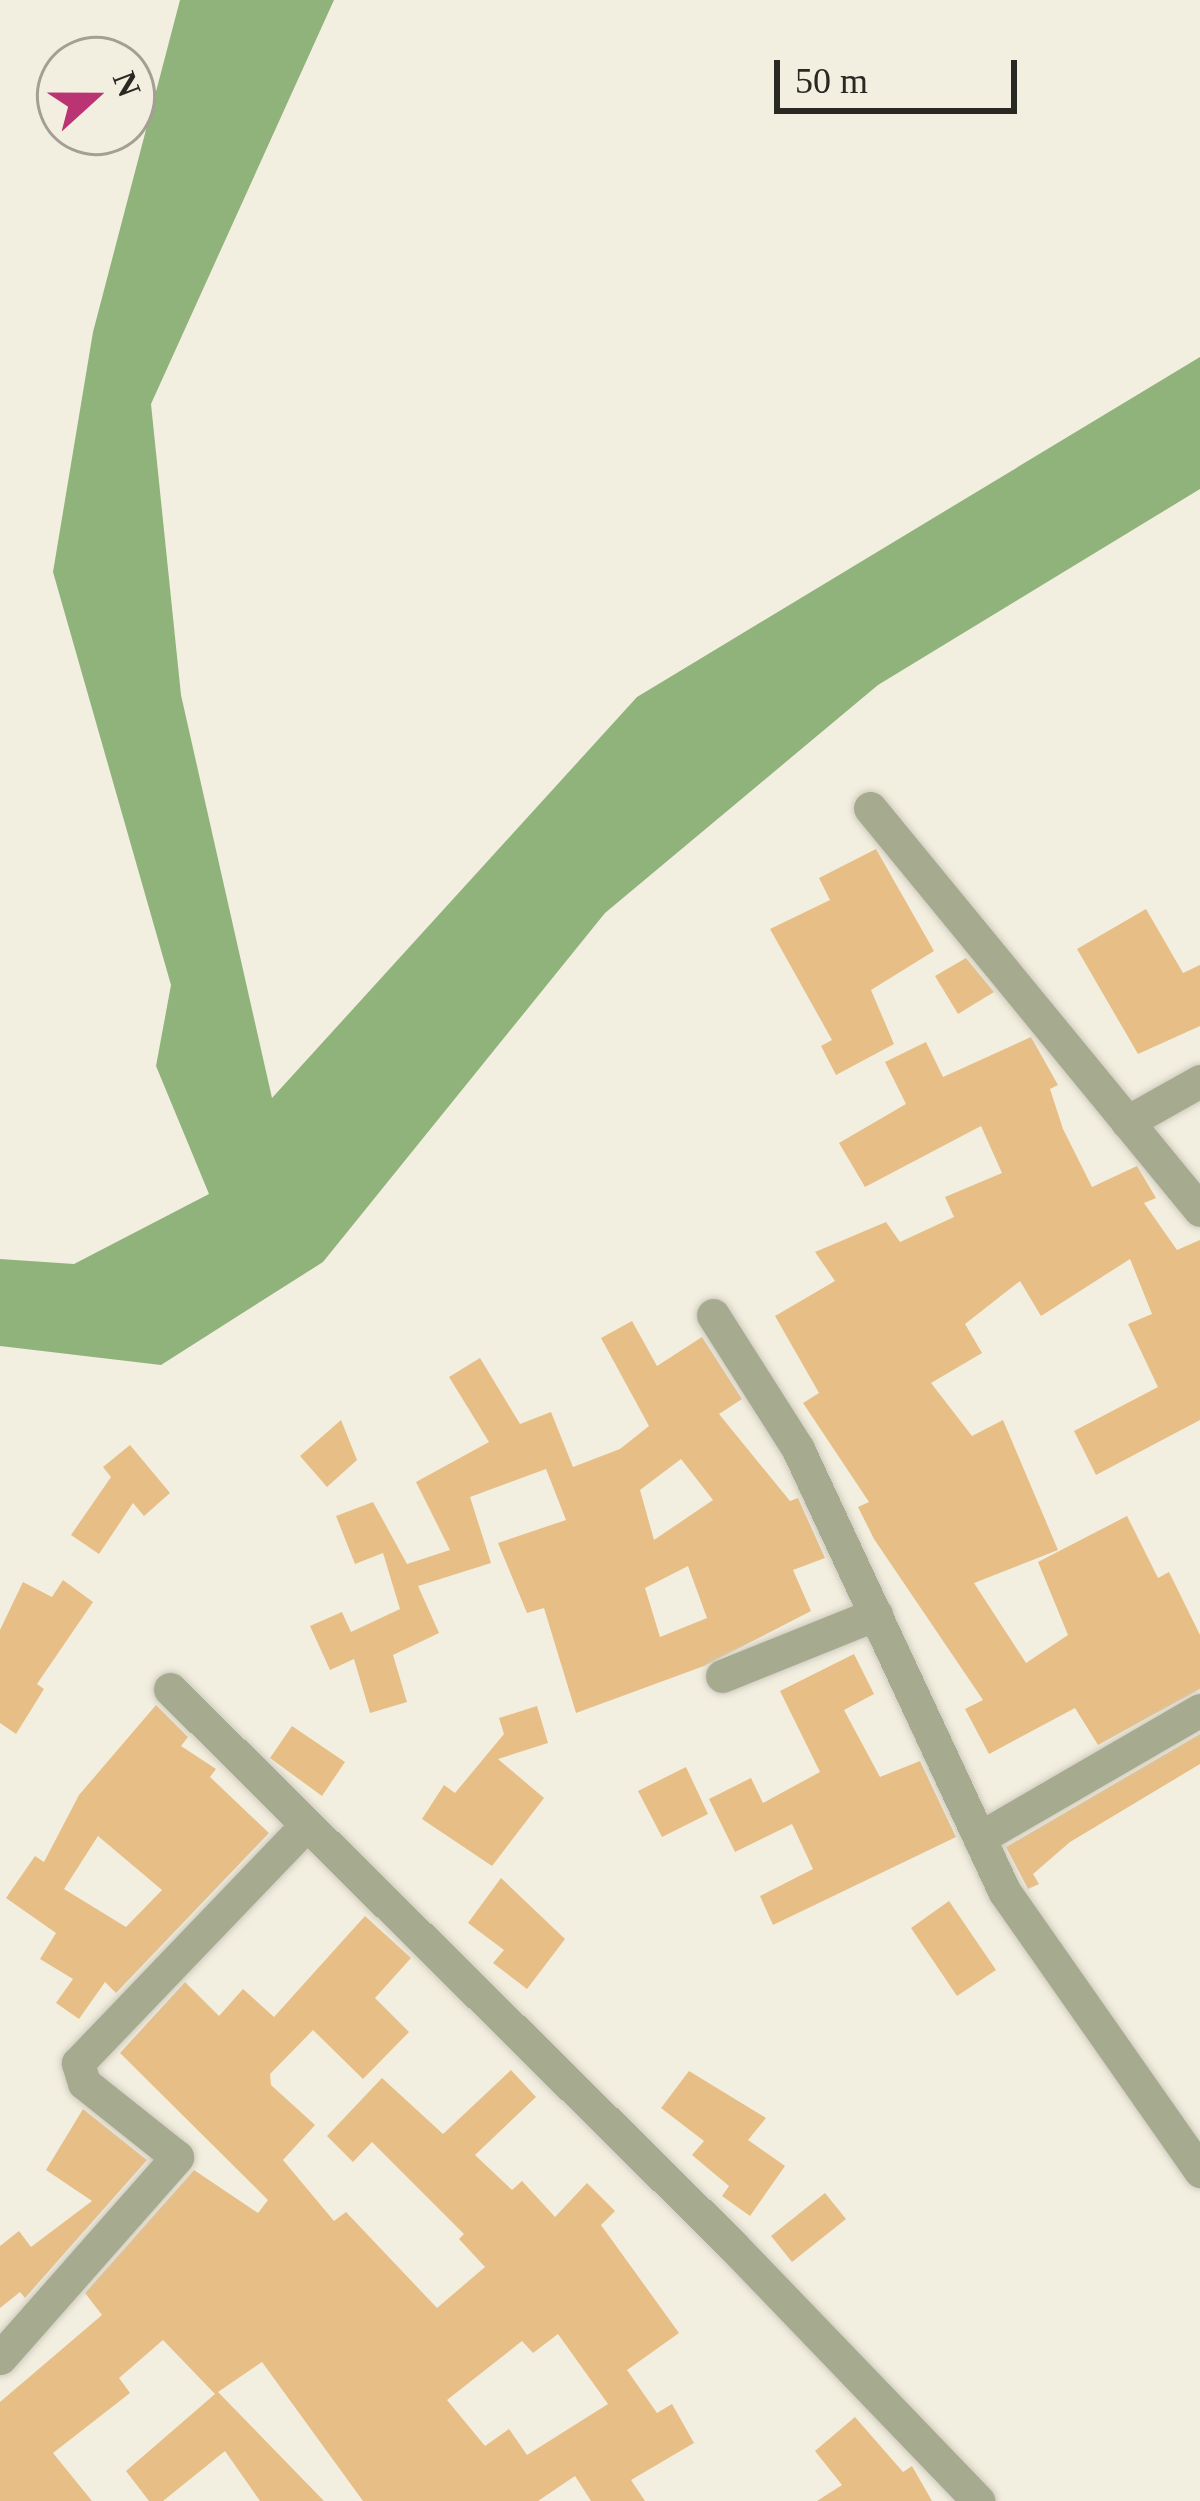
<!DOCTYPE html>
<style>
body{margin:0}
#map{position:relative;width:1200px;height:2501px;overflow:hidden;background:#f3efe0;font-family:Georgia,serif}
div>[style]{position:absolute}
.water>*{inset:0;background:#90b37b}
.building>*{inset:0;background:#e7be86}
.roads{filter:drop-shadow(0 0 3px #cfcbbe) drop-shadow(0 0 3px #cfcbbe)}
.street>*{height:33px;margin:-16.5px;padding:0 16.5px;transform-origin:16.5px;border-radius:16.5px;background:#a6aa8f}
span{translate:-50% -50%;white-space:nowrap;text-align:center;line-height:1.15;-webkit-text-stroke:9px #f3efe0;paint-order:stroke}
.north{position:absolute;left:36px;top:36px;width:120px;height:120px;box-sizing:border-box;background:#f3efe0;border:3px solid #a39f94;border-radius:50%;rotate:69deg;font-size:33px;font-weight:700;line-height:48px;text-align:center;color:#2a2823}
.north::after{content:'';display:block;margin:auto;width:42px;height:54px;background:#ba3373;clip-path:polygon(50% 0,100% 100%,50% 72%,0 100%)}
.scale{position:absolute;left:774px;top:60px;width:243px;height:54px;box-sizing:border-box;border:6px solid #2a2823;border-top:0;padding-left:15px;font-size:36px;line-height:42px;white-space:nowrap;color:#2a2823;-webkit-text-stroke:9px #f3efe0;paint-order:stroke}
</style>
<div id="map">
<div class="water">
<div style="clip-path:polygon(180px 0,334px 0,151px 404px,181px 695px,272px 1098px,637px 697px,1200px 357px,1200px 489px,878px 685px,605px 913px,323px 1262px,161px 1365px,0 1346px,0 1259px,74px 1264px,209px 1194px,156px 1066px,171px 985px,53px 572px,93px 332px)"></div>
</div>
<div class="building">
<div style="clip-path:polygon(876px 849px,934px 951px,871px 990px,894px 1044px,836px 1075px,821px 1046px,832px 1040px,770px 929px,830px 900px,819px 878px)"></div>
<div style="clip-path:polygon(1146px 909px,1183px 973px,1200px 965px,1200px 1026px,1138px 1054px,1077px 949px)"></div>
<div style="clip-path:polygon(966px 958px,994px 992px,958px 1014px,935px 976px)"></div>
<div style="clip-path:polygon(1031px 1037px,1058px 1085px,1050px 1089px,1063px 1129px,1092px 1187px,1137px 1166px,1156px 1198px,1144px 1203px,1177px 1250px,1200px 1240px,1200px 1420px,1096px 1475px,1074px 1431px,1158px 1387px,1128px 1324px,1152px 1314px,1130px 1259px,1041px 1316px,1020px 1281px,965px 1324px,982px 1353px,931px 1383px,972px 1436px,1003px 1420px,1058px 1550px,974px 1583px,1026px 1663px,1068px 1635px,1038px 1562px,1127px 1516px,1158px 1578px,1169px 1572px,1200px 1635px,1200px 1689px,1098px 1745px,1075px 1708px,989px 1754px,965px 1709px,983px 1700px,874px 1539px,858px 1507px,869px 1502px,803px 1403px,819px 1393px,775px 1316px,835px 1281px,815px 1252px,886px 1222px,900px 1242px,954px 1217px,945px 1197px,1002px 1173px,981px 1126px,865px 1187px,839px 1143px,906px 1104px,885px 1062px,926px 1042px,943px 1077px)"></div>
<div style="clip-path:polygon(evenodd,632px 1321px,657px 1366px,702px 1337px,742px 1399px,719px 1414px,790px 1501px,798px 1498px,825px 1558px,793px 1570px,811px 1611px,704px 1666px,576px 1713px,544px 1608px,527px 1613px,498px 1543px,566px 1520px,546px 1469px,470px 1497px,491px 1563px,418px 1586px,439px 1633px,393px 1655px,407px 1702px,370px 1713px,354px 1659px,330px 1670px,310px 1626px,342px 1612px,351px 1632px,400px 1609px,383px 1553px,355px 1564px,336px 1516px,373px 1502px,407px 1564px,450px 1550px,416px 1482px,489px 1442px,449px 1377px,480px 1358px,520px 1424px,551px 1412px,573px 1467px,620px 1449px,649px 1426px,601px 1338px,632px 1321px,681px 1459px,713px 1500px,654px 1540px,640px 1490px,681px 1459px,632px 1321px,688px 1566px,707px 1618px,660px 1637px,645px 1588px,688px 1566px)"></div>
<div style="clip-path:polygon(341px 1420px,357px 1460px,327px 1487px,300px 1456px)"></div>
<div style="clip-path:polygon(130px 1445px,170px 1493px,144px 1516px,133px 1503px,99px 1554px,71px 1535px,111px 1477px,103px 1467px)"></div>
<div style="clip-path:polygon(63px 1580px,93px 1602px,37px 1684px,44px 1689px,16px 1734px,0 1723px,0 1630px,23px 1582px,52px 1597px)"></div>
<div style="clip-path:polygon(854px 1654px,874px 1694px,844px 1710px,880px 1777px,920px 1761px,956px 1837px,773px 1925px,760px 1896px,813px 1869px,792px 1824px,735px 1852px,709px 1799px,751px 1778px,763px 1803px,820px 1772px,780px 1691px)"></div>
<div style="clip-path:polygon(evenodd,156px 1705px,188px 1737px,181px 1746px,216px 1769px,210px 1777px,269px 1833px,116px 1993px,105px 1982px,79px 2019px,56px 2003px,73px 1979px,40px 1959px,56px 1933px,6px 1898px,35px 1856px,44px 1862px,79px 1795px,156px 1705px,98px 1836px,162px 1890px,126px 1927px,64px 1889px,98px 1836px)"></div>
<div style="clip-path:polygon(537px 1706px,548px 1743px,498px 1759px,544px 1798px,492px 1866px,422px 1819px,444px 1785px,455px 1793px,504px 1734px,499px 1718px)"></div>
<div style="clip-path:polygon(292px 1726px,345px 1762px,322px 1796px,270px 1758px)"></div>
<div style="clip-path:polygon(1200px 1734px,1200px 1764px,1070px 1842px,1033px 1874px,1039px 1884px,1028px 1889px,1006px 1847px)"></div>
<div style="clip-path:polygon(686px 1767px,708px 1814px,662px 1837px,638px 1791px)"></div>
<div style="clip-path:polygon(501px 1878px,565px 1939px,527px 1989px,493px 1963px,504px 1950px,468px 1923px)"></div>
<div style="clip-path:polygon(949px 1901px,996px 1970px,957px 1996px,911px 1928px)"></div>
<div style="clip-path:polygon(evenodd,365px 1916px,411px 1958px,375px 1998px,409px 2032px,363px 2079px,313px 2030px,270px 2074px,271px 2085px,315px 2125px,283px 2160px,334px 2221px,346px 2212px,437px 2308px,485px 2267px,459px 2239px,464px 2234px,372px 2142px,353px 2162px,327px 2136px,382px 2078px,443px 2134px,511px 2070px,536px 2097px,475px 2155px,512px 2190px,522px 2181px,555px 2217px,587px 2183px,615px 2211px,601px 2225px,679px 2333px,627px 2370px,657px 2413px,672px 2404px,694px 2443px,631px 2480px,645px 2501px,591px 2501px,575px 2476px,538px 2501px,363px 2501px,262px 2362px,218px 2392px,324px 2501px,260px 2501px,225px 2451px,163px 2501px,149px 2501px,126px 2471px,215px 2394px,163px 2340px,119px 2378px,130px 2393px,53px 2453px,92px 2501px,0 2501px,0 2402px,102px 2315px,85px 2293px,194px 2170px,258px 2213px,268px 2200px,120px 2053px,185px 1982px,219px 2016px,243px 1989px,274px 2017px,365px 1916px,558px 2334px,608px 2404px,527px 2455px,509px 2429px,485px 2446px,447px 2400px,522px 2341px,533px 2353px,558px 2334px)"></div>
<div style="clip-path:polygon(689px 2071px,766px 2118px,748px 2140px,785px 2166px,750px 2216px,722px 2196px,729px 2186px,692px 2155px,704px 2141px,661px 2108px)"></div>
<div style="clip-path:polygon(83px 2109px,147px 2160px,25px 2298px,20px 2292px,0 2308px,0 2246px,19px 2231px,31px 2247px,92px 2201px,46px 2170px)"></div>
<div style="clip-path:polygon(825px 2193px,846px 2219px,792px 2262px,771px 2236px)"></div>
<div style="clip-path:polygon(855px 2417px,903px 2472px,912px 2466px,932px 2501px,817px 2501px,842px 2485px,815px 2451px)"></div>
</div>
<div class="roads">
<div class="street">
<div style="left:870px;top:808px;width:520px;rotate:50.62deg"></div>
<div style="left:1127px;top:1122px;width:84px;rotate:-29.3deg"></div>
<div style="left:713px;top:1315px;width:159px;rotate:57.6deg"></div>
<div style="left:798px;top:1449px;width:488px;rotate:65deg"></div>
<div style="left:1004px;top:1891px;width:342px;rotate:55deg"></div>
<div style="left:722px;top:1676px;width:166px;rotate:-21.9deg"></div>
<div style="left:170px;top:1689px;width:792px;rotate:44.69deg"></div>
<div style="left:733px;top:2246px;width:354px;rotate:46.1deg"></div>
<div style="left:981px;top:1837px;width:253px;rotate:-30.1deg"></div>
<div style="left:0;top:2358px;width:268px;rotate:-48.6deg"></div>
<div style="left:177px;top:2157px;width:119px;rotate:-141.5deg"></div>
<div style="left:84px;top:2083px;width:21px;rotate:-107deg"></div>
<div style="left:78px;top:2063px;width:330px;rotate:-46.2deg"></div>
</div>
</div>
<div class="north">N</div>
<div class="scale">50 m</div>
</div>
